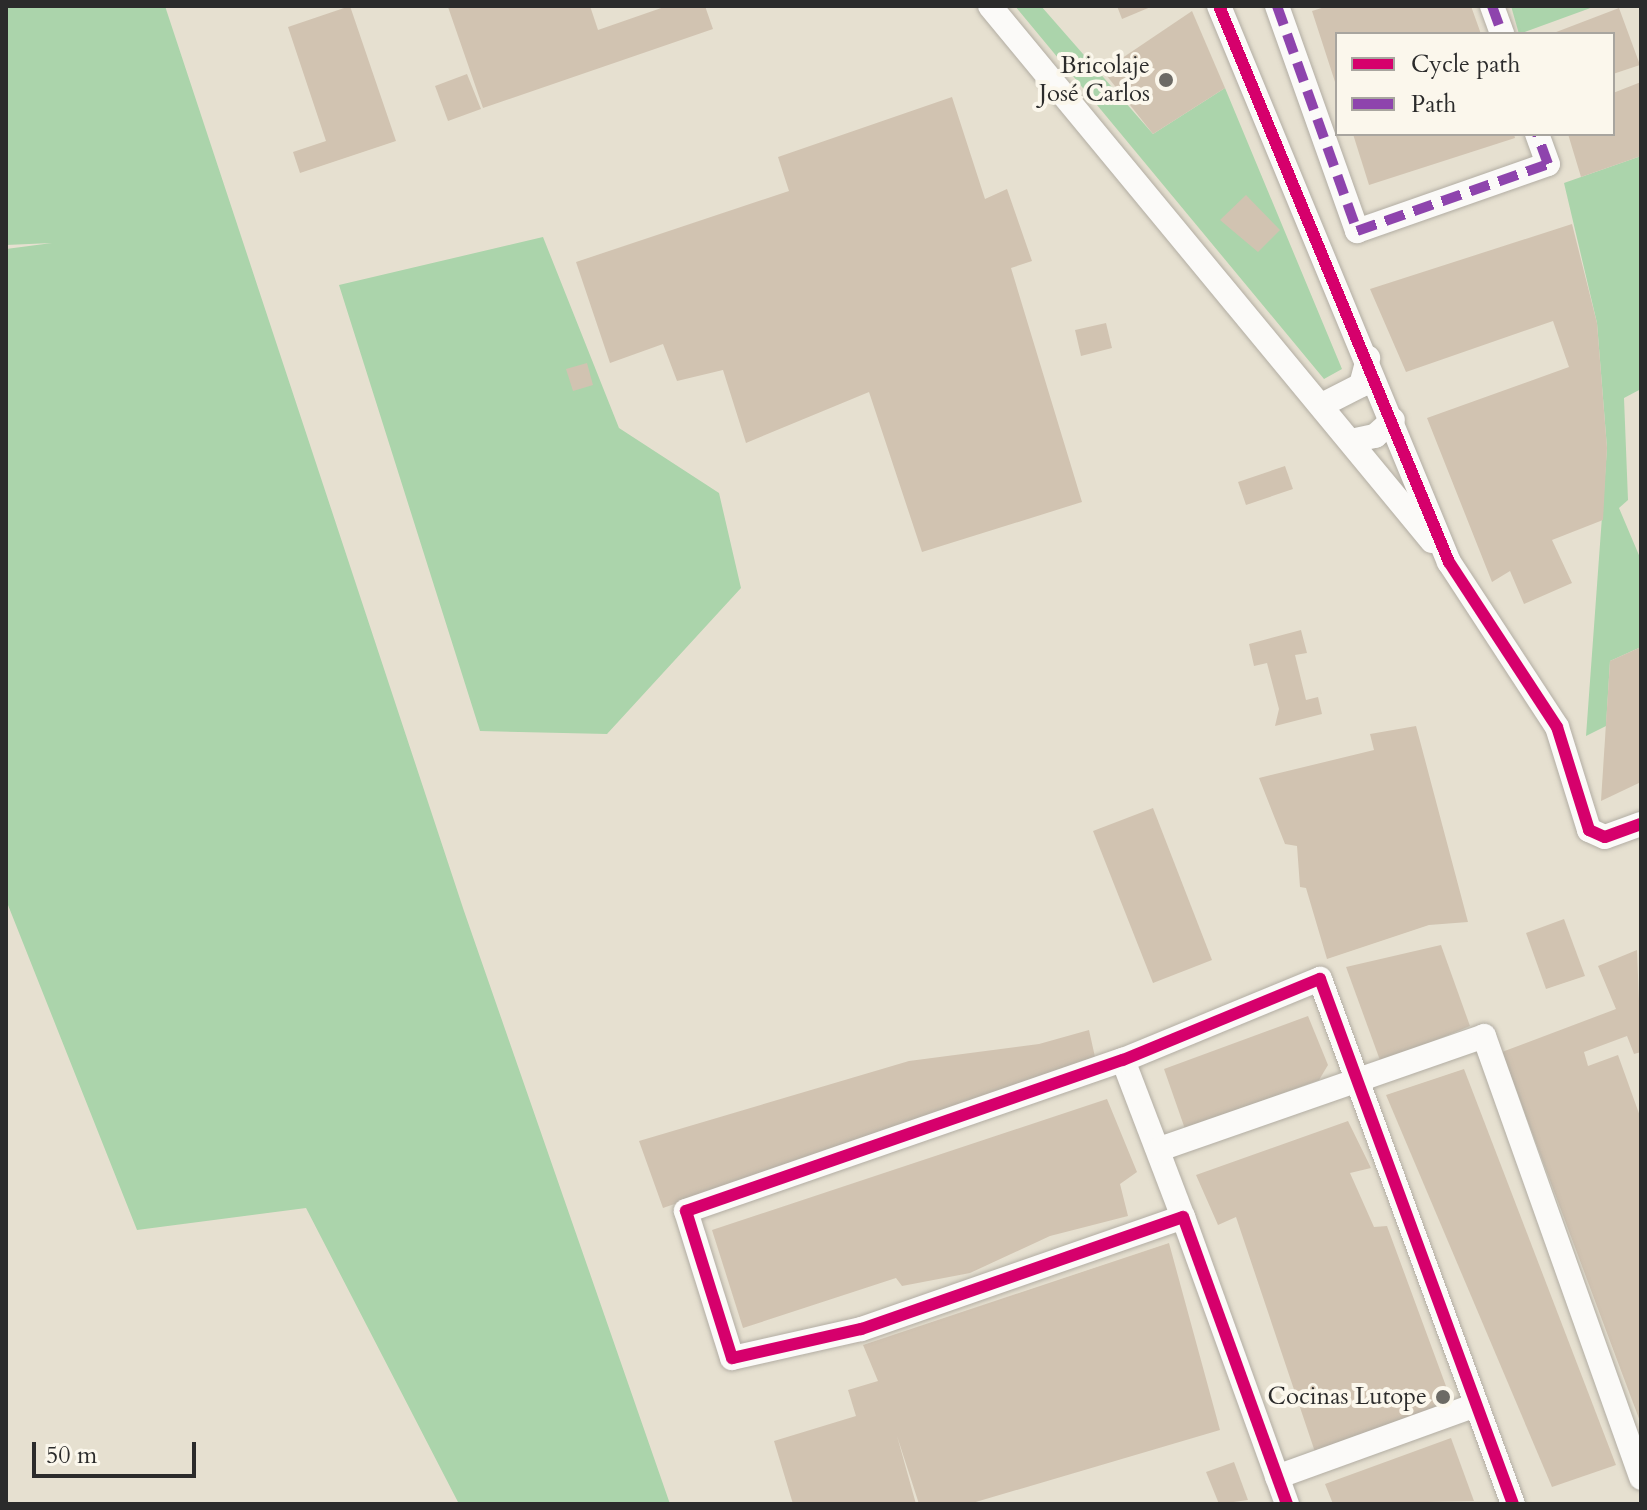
<!DOCTYPE html>
<meta charset="utf-8">
<style>
body{margin:0}
#map{position:relative;width:1647px;height:1510px;overflow:hidden;background:#e6e0d0;font-family:Cardo,serif}
div>[style]{position:absolute}
.green>*{inset:0;background:#abd4ab}
.building>*{inset:0;background:#d1c3b1}
.roads{filter:drop-shadow(0 0 2px #b2ada3) drop-shadow(0 0 2px #b2ada3)}
.minor>*{height:24px;margin:-12px;padding:0 12px;transform-origin:12px;border-radius:12px;background:#fbfaf8}
.quiet>*{height:10px;margin-top:-5px;transform-origin:0;background:repeating-linear-gradient(90deg,#8e44ad 0 20px,transparent 0 30px)}
.cycleway>*{height:12px;margin:-6px;padding:0 6px;transform-origin:6px;border-radius:6px;background:#d6006c}
.dots>*{width:22px;height:22px;translate:-50% -50%;box-sizing:border-box;border:4px solid #fbf7ec;border-radius:50%}
span{translate:-50% -50%;white-space:nowrap;text-align:center;line-height:1.15;-webkit-text-stroke:8px #fbf7ec;paint-order:stroke}
.poi-label{font-size:24px;color:#2b2b2b}
.right{translate:-100% -50%;text-align:right}
.frame{position:absolute;inset:0;border:8px solid #2b2b2b;pointer-events:none}
.legend{position:absolute;left:1335px;top:32px;width:280px;height:104px;box-sizing:border-box;background:#fbf7ec;border:2px solid #a8a59f;margin:0;padding:10px 14px;list-style:none;font-size:24px;color:#2b2b2b}
.legend li{display:flex;align-items:center;gap:16px;height:40px}
.legend b{width:40px;border:2px solid #a8a59f}
.scale{position:absolute;left:32px;top:1442px;width:164px;height:36px;box-sizing:border-box;border:4px solid #2b2b2b;border-top:0;padding-left:10px;font-size:24px;line-height:28px;white-space:nowrap;color:#2b2b2b;-webkit-text-stroke:6px #fbf7ec;paint-order:stroke}
</style>
<div id="map">
<div class="green">
<div style="clip-path:polygon(6px 6px,165px 6px,464px 911px,670px 1504px,459px 1504px,306px 1208px,137px 1230px,6px 900px,6px 249px,52px 243px,6px 245px)"></div>
<div style="clip-path:polygon(1015px 6px,1041px 6px,1153px 134px,1225px 88px,1342px 369px,1324px 379px)"></div>
<div style="clip-path:polygon(1511px 6px,1596px 6px,1519px 34px)"></div>
<div style="clip-path:polygon(1641px 156px,1641px 389px,1624px 398px,1628px 500px,1619px 508px,1641px 560px,1641px 647px,1610px 661px,1606px 726px,1586px 736px,1607px 448px,1597px 323px,1564px 183px)"></div>
<div style="clip-path:polygon(543px 237px,619px 428px,719px 493px,741px 588px,607px 734px,480px 731px,339px 285px)"></div>
</div>
<div class="building">
<div style="clip-path:polygon(350px 6px,396px 141px,300px 173px,293px 152px,326px 141px,288px 27px)"></div>
<div style="clip-path:polygon(590px 6px,598px 30px,667px 6px,705px 6px,713px 29px,483px 108px,448px 7px)"></div>
<div style="clip-path:polygon(1117px 6px,1153px 6px,1122px 19px)"></div>
<div style="clip-path:polygon(1328px 6px,1471px 6px,1481px 34px,1337px 34px,1336px 85px,1312px 11px)"></div>
<div style="clip-path:polygon(1619px 8px,1640px 65px,1613px 74px,1613px 34px,1551px 34px)"></div>
<div style="clip-path:polygon(1192px 11px,1225px 88px,1153px 134px,1103px 71px)"></div>
<div style="clip-path:polygon(467px 74px,481px 109px,448px 121px,435px 86px)"></div>
<div style="clip-path:polygon(1641px 82px,1641px 156px,1581px 177px,1568px 134px,1613px 134px,1613px 93px)"></div>
<div style="clip-path:polygon(952px 97px,985px 199px,1007px 189px,1032px 261px,1011px 268px,1082px 502px,922px 552px,869px 392px,746px 443px,723px 370px,677px 381px,663px 344px,610px 363px,576px 262px,789px 191px,778px 157px)"></div>
<div style="clip-path:polygon(1353px 134px,1514px 134px,1515px 138px,1369px 185px)"></div>
<div style="clip-path:polygon(1246px 195px,1280px 230px,1258px 252px,1220px 220px)"></div>
<div style="clip-path:polygon(1572px 224px,1597px 323px,1607px 448px,1603px 520px,1552px 540px,1572px 583px,1524px 604px,1510px 571px,1492px 582px,1427px 418px,1569px 367px,1553px 321px,1406px 372px,1370px 289px)"></div>
<div style="clip-path:polygon(1106px 323px,1112px 348px,1081px 356px,1075px 330px)"></div>
<div style="clip-path:polygon(587px 363px,593px 385px,573px 391px,566px 369px)"></div>
<div style="clip-path:polygon(1285px 466px,1293px 489px,1246px 505px,1238px 482px)"></div>
<div style="clip-path:polygon(1301px 630px,1307px 653px,1295px 655px,1306px 700px,1318px 697px,1322px 714px,1275px 726px,1279px 709px,1267px 663px,1254px 666px,1249px 644px)"></div>
<div style="clip-path:polygon(1641px 647px,1641px 782px,1601px 801px,1610px 661px)"></div>
<div style="clip-path:polygon(1416px 726px,1468px 922px,1429px 925px,1327px 959px,1306px 888px,1300px 887px,1297px 846px,1285px 844px,1259px 778px,1374px 750px,1370px 734px)"></div>
<div style="clip-path:polygon(1153px 808px,1212px 960px,1153px 983px,1093px 831px)"></div>
<div style="clip-path:polygon(1564px 919px,1585px 976px,1546px 989px,1526px 933px)"></div>
<div style="clip-path:polygon(1441px 945px,1470px 1026px,1381px 1063px,1346px 967px)"></div>
<div style="clip-path:polygon(1637px 950px,1641px 1052px,1634px 1054px,1627px 1036px,1584px 1052px,1588px 1066px,1618px 1055px,1641px 1119px,1641px 1424px,1502px 1052px,1616px 1009px,1598px 966px)"></div>
<div style="clip-path:polygon(1308px 1016px,1328px 1065px,1319px 1080px,1185px 1129px,1164px 1069px)"></div>
<div style="clip-path:polygon(1089px 1030px,1095px 1057px,663px 1208px,639px 1141px,909px 1061px,1039px 1044px)"></div>
<div style="clip-path:polygon(1464px 1069px,1616px 1465px,1552px 1487px,1386px 1095px)"></div>
<div style="clip-path:polygon(1107px 1099px,1137px 1172px,1120px 1184px,1128px 1216px,1050px 1236px,970px 1273px,902px 1286px,896px 1278px,743px 1328px,712px 1230px)"></div>
<div style="clip-path:polygon(1348px 1121px,1371px 1168px,1350px 1173px,1374px 1227px,1387px 1226px,1450px 1397px,1446px 1406px,1315px 1452px,1236px 1217px,1218px 1225px,1196px 1175px)"></div>
<div style="clip-path:polygon(1169px 1243px,1220px 1430px,969px 1504px,919px 1504px,897px 1436px,916px 1504px,793px 1504px,774px 1441px,856px 1416px,848px 1390px,878px 1381px,863px 1345px)"></div>
<div style="clip-path:polygon(1451px 1438px,1474px 1501px,1333px 1504px,1325px 1484px)"></div>
<div style="clip-path:polygon(1234px 1462px,1248px 1500px,1219px 1504px,1206px 1472px)"></div>
</div>
<div class="roads">
<div class="minor">
<div style="left:990px;top:6px;width:694px;rotate:50.44deg"></div>
<div style="left:1219px;top:6px;width:602px;rotate:67.53deg"></div>
<div style="left:1449px;top:562px;width:197px;rotate:56.8deg"></div>
<div style="left:1557px;top:727px;width:108px;rotate:72.7deg"></div>
<div style="left:1589px;top:830px;width:17px;rotate:24deg"></div>
<div style="left:1605px;top:837px;width:38px;rotate:-20deg"></div>
<div style="left:1277px;top:6px;width:239px;rotate:70.4deg"></div>
<div style="left:1357px;top:231px;width:202px;rotate:-19.3deg"></div>
<div style="left:1548px;top:164px;width:32px;rotate:-110deg"></div>
<div style="left:1492px;top:6px;width:30px;rotate:70deg"></div>
<div style="left:1322px;top:405px;width:44px;rotate:-27.1deg"></div>
<div style="left:1361px;top:385px;width:28px;rotate:-75deg"></div>
<div style="left:1351px;top:441px;width:25px;rotate:-12deg"></div>
<div style="left:1375px;top:436px;width:24px;rotate:-42deg"></div>
<div style="left:1123px;top:1060px;width:168px;rotate:69.1deg"></div>
<div style="left:1160px;top:1149px;width:343px;rotate:-19.2deg"></div>
<div style="left:1484px;top:1036px;width:469px;rotate:70.4deg"></div>
<div style="left:1277px;top:1477px;width:212px;rotate:-19.9deg"></div>
<div style="left:1287px;top:1504px;width:305px;rotate:-109.9deg"></div>
<div style="left:1183px;top:1217px;width:341px;rotate:160.8deg"></div>
<div style="left:861px;top:1329px;width:132px;rotate:167.3deg"></div>
<div style="left:732px;top:1358px;width:154px;rotate:-107.4deg"></div>
<div style="left:686px;top:1211px;width:462px;rotate:-19.1deg"></div>
<div style="left:1123px;top:1060px;width:213px;rotate:-22.4deg"></div>
<div style="left:1320px;top:979px;width:559px;rotate:69.82deg"></div>
</div>
</div>
<div class="quiet">
<div style="left:1277px;top:6px;width:239px;rotate:70.4deg"></div>
<div style="left:1357px;top:231px;width:202px;rotate:-19.3deg"></div>
<div style="left:1548px;top:164px;width:32px;rotate:-110deg"></div>
<div style="left:1492px;top:6px;width:30px;rotate:70deg"></div>
</div>
<div class="cycleway">
<div style="left:1219px;top:6px;width:602px;rotate:67.53deg"></div>
<div style="left:1449px;top:562px;width:197px;rotate:56.8deg"></div>
<div style="left:1557px;top:727px;width:108px;rotate:72.7deg"></div>
<div style="left:1589px;top:830px;width:17px;rotate:24deg"></div>
<div style="left:1605px;top:837px;width:38px;rotate:-20deg"></div>
<div style="left:1287px;top:1504px;width:305px;rotate:-109.9deg"></div>
<div style="left:1183px;top:1217px;width:341px;rotate:160.8deg"></div>
<div style="left:861px;top:1329px;width:132px;rotate:167.3deg"></div>
<div style="left:732px;top:1358px;width:154px;rotate:-107.4deg"></div>
<div style="left:686px;top:1211px;width:462px;rotate:-19.1deg"></div>
<div style="left:1123px;top:1060px;width:213px;rotate:-22.4deg"></div>
<div style="left:1320px;top:979px;width:559px;rotate:69.82deg"></div>
</div>
<div class="dots">
<div style="left:1166px;top:80px;background:#6c6a65"></div>
<div style="left:1443px;top:1397px;background:#6c6a65"></div>
</div>
<div class="poi-label">
<span class="right" style="left:1150px;top:80px">Bricolaje<br>José Carlos</span>
<span class="right" style="left:1427px;top:1397px">Cocinas Lutope</span>
</div>
<div class="frame"></div>
<ul class="legend">
<li><b style="height:10px;background:#d6006c"></b>Cycle path</li>
<li><b style="height:10px;background:#8e44ad"></b>Path</li>
</ul>
<div class="scale">50 m</div>
</div>
